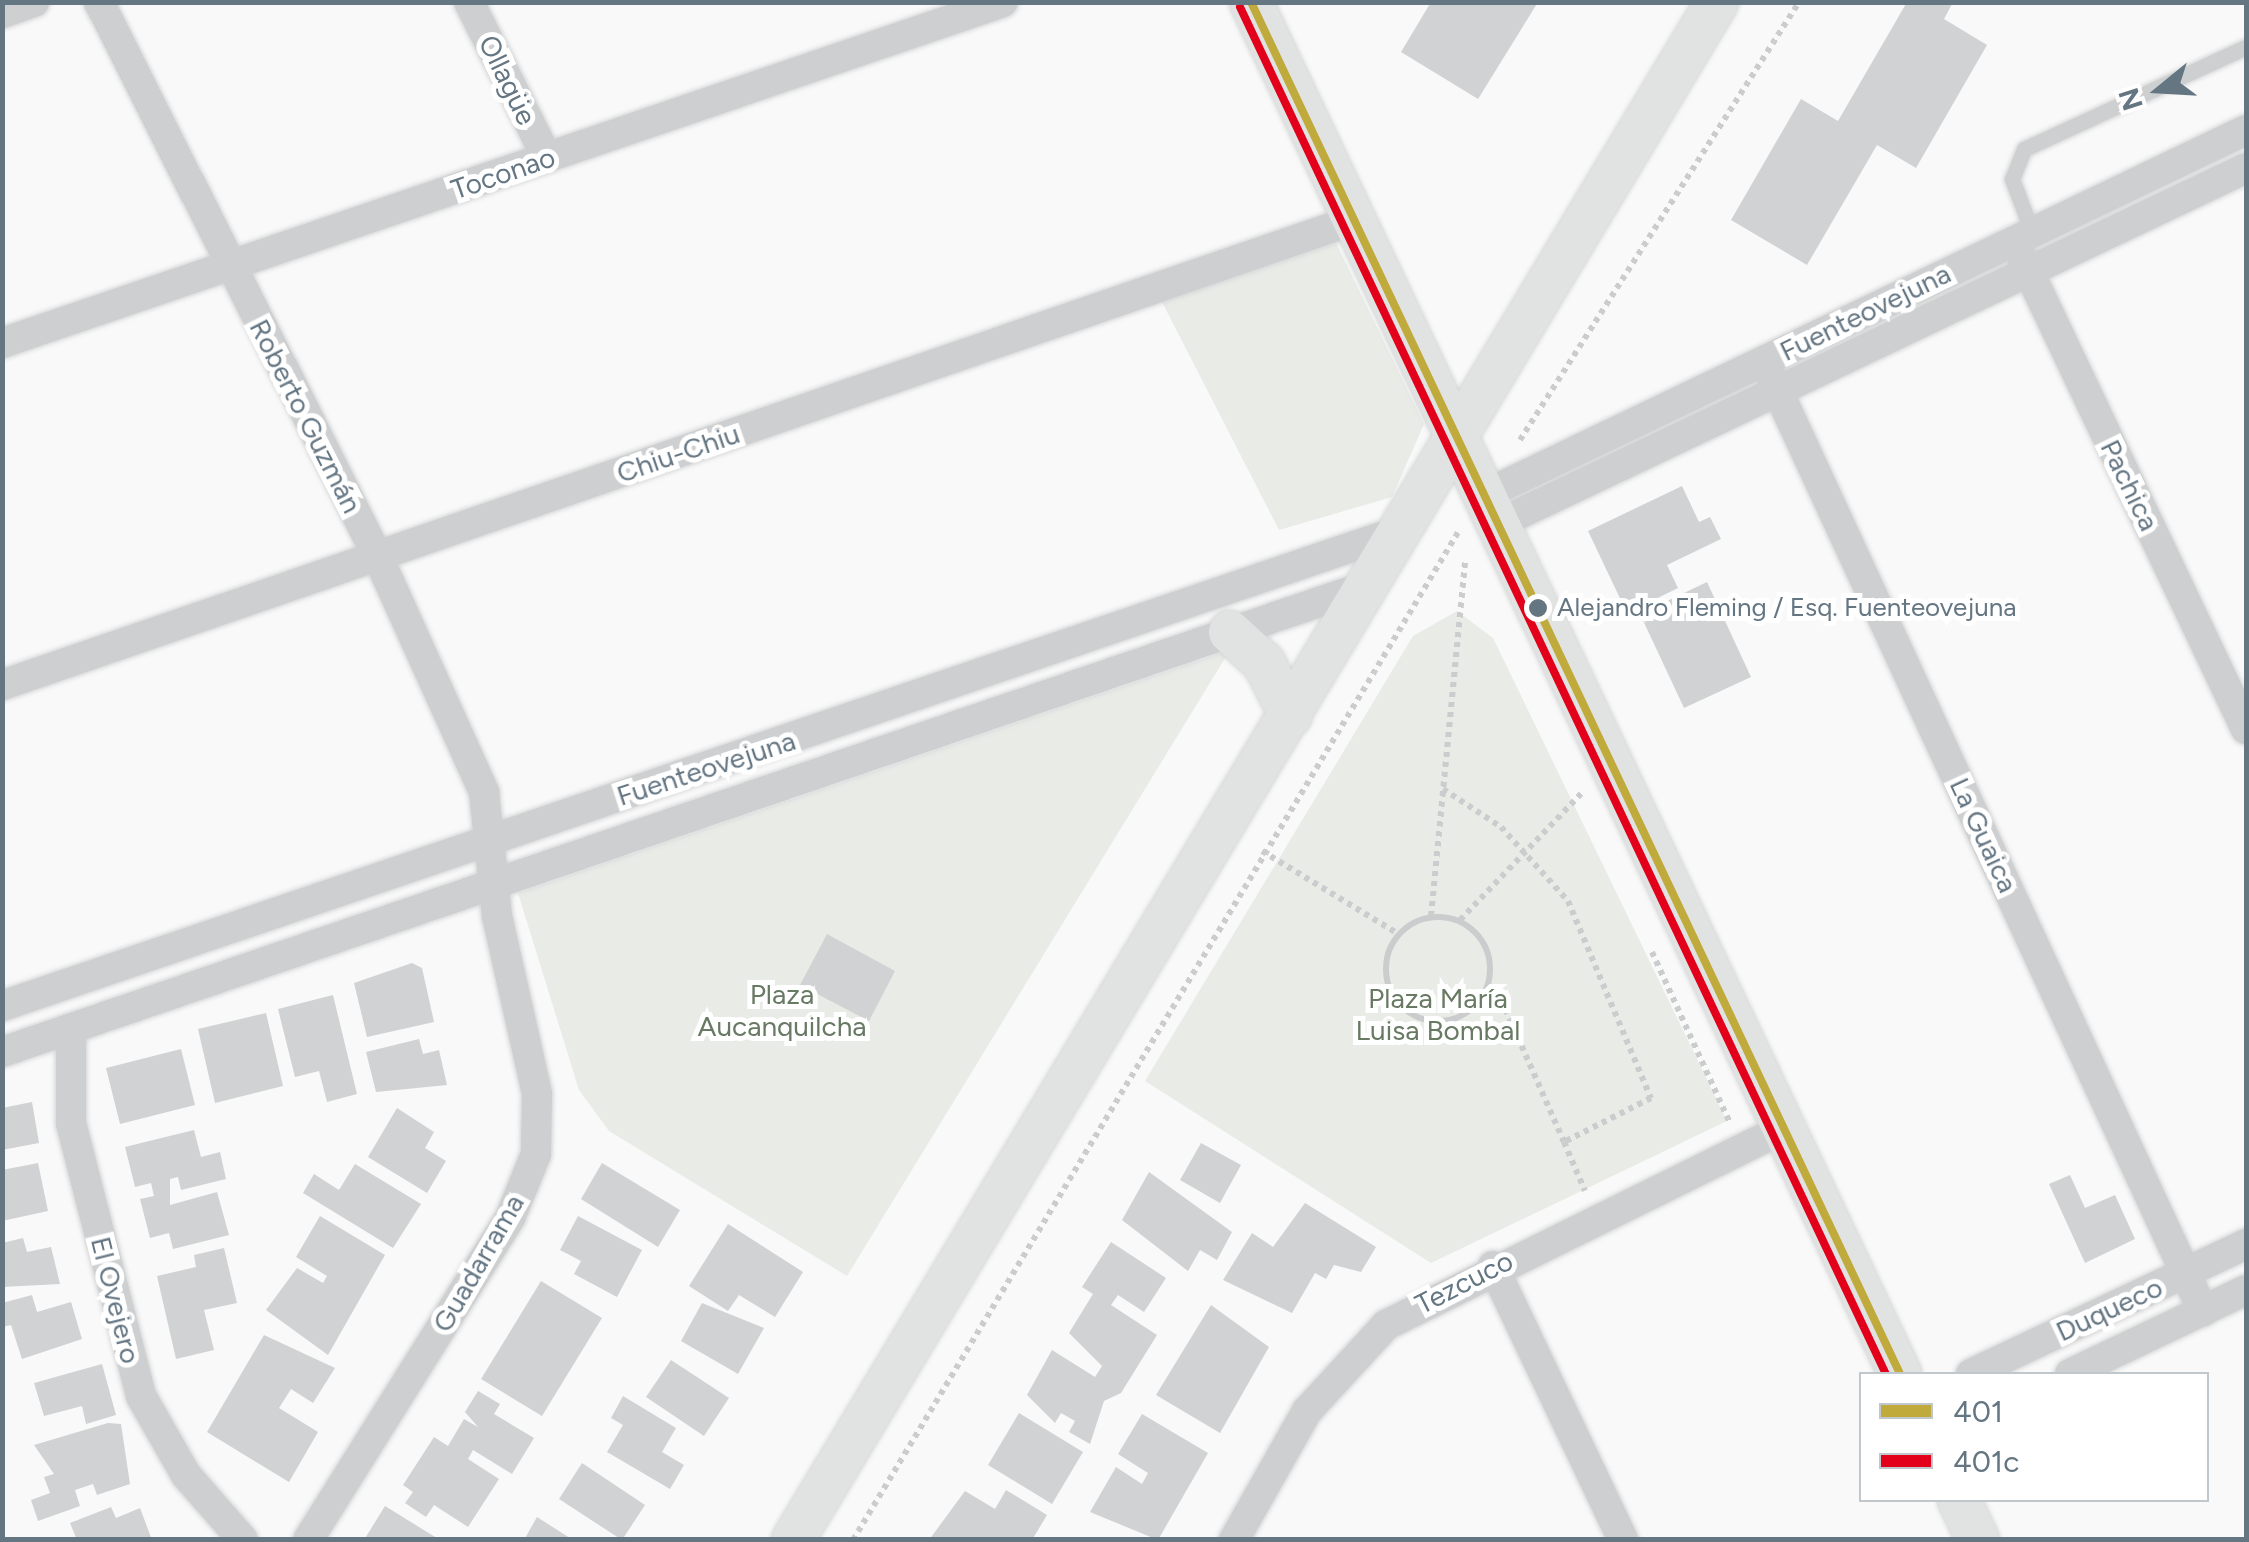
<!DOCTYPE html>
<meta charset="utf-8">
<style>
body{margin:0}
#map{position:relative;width:2249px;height:1542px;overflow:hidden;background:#f9f9f9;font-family:Figtree,sans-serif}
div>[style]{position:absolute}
.green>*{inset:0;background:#e8ebe6}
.building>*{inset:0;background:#d0d2d3}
.path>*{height:6px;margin-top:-3px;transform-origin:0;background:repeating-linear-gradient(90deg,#cbcccd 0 5px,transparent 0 10px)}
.path>.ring{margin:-3px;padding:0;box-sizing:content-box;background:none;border:6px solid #cbcccd;border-radius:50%}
.roads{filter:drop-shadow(0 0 2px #d5d6d7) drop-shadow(0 0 2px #d5d6d7)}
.lane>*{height:15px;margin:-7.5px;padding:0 7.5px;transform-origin:7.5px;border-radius:7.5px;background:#cecfd0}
.street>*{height:30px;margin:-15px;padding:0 15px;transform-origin:15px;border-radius:15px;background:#cecfd0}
.secondary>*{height:42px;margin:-21px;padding:0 21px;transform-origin:21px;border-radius:21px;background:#e1e2e2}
.bus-1>*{height:8px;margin:-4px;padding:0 4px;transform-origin:4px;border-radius:4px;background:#c0aa3c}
.bus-2>*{height:8px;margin:-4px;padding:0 4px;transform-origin:4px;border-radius:4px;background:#e2001a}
.dots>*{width:28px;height:28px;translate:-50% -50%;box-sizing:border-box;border:5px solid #fff;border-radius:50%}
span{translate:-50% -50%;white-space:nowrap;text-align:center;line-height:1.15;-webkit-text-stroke:10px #fff;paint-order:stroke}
.bus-label{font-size:26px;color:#657683}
.left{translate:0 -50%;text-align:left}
.street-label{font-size:28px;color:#657683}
.park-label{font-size:28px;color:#687a64}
.frame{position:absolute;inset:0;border:5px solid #657683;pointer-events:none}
.legend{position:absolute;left:1859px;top:1372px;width:350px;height:130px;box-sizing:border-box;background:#fff;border:2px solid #c1c8cd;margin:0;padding:12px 18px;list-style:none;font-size:30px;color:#657683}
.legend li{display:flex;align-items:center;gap:20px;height:50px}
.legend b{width:50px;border:2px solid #c1c8cd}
.north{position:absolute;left:2109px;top:40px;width:100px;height:100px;-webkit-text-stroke:8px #fff;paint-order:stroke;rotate:252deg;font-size:28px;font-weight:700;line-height:40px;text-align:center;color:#657683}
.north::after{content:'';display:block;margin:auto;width:35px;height:45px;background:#657683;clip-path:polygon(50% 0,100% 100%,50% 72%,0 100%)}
</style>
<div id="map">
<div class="green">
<div style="clip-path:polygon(1336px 243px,1424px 424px,1392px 497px,1279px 530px,1162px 302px)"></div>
<div style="clip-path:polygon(1457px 611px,1493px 638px,1727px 1121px,1431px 1263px,1145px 1081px,1413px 636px)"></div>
<div style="clip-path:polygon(1230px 650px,847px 1276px,609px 1131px,579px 1090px,518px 893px)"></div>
</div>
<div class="building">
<div style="clip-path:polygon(1431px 2px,1538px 2px,1478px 99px,1401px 52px)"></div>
<div style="clip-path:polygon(1907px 2px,1953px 2px,1944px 19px,1987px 45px,1916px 168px,1877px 145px,1807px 265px,1731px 220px,1801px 99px,1838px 121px)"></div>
<div style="clip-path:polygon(1682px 486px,1699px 522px,1710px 517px,1721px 539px,1667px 565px,1678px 588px,1627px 613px,1588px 531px)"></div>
<div style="clip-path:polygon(1707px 582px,1751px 677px,1684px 708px,1640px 614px)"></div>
<div style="clip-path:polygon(827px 934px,895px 971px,869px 1021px,800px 985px)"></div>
<div style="clip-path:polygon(412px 963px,422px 968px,434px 1022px,367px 1037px,354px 983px)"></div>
<div style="clip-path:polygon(333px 995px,357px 1094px,327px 1102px,319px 1071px,295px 1077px,278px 1009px)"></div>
<div style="clip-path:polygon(266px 1013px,283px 1086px,215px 1103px,198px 1029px)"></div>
<div style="clip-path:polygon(419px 1039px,423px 1054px,439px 1050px,447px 1085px,376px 1092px,366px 1052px)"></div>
<div style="clip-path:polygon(181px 1049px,195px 1105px,120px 1124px,106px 1068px)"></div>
<div style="clip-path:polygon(32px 1102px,39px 1143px,2px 1150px,2px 1108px)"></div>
<div style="clip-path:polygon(397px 1108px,434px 1132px,425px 1148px,446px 1161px,427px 1193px,368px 1157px)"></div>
<div style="clip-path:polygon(194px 1130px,201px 1157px,220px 1152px,226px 1179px,181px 1190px,178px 1177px,170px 1179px,170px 1205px,217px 1192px,229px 1235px,173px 1249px,169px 1233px,150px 1238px,140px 1199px,154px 1196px,151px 1183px,135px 1187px,125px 1147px)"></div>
<div style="clip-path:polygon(1201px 1143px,1241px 1165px,1220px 1203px,1180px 1180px)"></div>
<div style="clip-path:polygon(38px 1163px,48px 1211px,2px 1221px,2px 1170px)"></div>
<div style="clip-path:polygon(602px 1163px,680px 1210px,658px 1247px,581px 1199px)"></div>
<div style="clip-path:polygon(355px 1164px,421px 1204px,393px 1248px,303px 1193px,314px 1174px,339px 1190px)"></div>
<div style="clip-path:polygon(1149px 1172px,1232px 1232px,1217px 1260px,1200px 1250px,1188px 1271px,1122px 1220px)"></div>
<div style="clip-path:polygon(2070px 1175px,2085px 1208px,2115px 1195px,2135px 1239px,2085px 1263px,2049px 1184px)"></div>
<div style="clip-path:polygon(1305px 1203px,1376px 1247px,1361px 1272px,1334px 1265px,1326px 1279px,1315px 1273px,1292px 1313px,1223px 1280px,1252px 1233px,1273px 1247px)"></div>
<div style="clip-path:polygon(320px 1216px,385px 1255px,328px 1355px,266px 1310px,297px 1268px,323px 1283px,327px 1276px,296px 1257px)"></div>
<div style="clip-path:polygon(578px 1216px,642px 1250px,617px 1297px,574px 1274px,581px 1261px,560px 1250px)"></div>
<div style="clip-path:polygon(728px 1224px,803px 1272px,775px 1317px,739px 1295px,728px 1311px,689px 1286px)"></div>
<div style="clip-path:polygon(23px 1238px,27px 1252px,51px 1247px,60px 1284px,2px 1287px,2px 1243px)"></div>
<div style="clip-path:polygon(1111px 1242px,1166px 1278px,1144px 1312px,1118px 1295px,1111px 1305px,1157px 1335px,1121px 1393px,1104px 1401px,1090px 1444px,1069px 1432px,1075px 1421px,1061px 1413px,1055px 1423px,1027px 1395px,1052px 1350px,1095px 1377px,1102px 1366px,1069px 1333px,1093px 1294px,1082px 1287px)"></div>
<div style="clip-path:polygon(224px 1248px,237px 1303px,204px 1310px,214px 1350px,176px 1359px,157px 1276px,196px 1267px,194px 1255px)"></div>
<div style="clip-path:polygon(541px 1281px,602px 1318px,542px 1416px,481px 1379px)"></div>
<div style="clip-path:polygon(32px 1295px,37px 1312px,71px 1302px,82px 1339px,22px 1359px,11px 1325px,2px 1327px,2px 1303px)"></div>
<div style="clip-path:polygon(702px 1303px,764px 1328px,738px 1374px,681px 1341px)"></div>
<div style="clip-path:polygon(1211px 1305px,1269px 1347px,1220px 1433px,1156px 1395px)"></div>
<div style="clip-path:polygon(264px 1335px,335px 1368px,313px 1403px,291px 1389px,279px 1408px,318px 1432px,289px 1482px,207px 1432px)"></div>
<div style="clip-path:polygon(671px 1360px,729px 1398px,704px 1436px,646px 1397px)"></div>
<div style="clip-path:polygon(102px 1364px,116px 1415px,86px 1424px,82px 1406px,44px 1416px,34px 1383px)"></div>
<div style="clip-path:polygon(478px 1391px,500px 1404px,494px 1414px,534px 1438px,512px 1474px,473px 1450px,468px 1459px,499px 1479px,468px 1527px,434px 1505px,426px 1517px,405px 1503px,413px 1492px,403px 1485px,434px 1437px,448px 1446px,464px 1419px,478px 1427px,465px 1412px)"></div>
<div style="clip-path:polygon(623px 1396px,676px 1428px,662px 1452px,684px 1465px,670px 1489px,607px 1452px,623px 1425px,611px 1418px)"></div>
<div style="clip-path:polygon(1019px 1413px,1083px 1452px,1052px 1504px,988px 1465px)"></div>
<div style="clip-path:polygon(1142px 1414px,1208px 1453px,1158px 1540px,1090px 1512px,1116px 1467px,1142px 1484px,1148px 1473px,1118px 1454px)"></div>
<div style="clip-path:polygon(108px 1423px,121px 1424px,130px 1484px,97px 1495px,93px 1484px,75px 1490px,80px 1506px,38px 1521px,31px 1500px,50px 1493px,44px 1477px,54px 1474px,34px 1445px)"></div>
<div style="clip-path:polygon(582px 1463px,645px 1505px,622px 1540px,559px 1499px)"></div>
<div style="clip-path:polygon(1006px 1490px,1047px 1515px,1032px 1540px,929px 1540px,965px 1491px,995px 1509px)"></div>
<div style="clip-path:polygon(385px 1506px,440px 1540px,364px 1540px)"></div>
<div style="clip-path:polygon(111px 1507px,116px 1518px,140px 1508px,152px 1540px,77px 1540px,70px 1523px)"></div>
<div style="clip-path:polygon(537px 1517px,573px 1540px,524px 1540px)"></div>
</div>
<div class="path">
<div style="left:1520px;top:440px;width:519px;rotate:-57.5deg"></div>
<div style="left:1443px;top:789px;width:69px;rotate:33.2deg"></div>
<div style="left:1501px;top:827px;width:100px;rotate:47.8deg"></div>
<div style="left:1568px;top:901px;width:214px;rotate:67.2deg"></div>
<div style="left:1651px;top:1098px;width:97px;rotate:153.2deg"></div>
<div style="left:1564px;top:1142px;width:151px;rotate:-113.8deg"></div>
<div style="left:1503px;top:1004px;width:20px;rotate:-160deg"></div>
<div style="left:1262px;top:851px;width:158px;rotate:31.3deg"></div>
<div style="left:1431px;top:916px;width:355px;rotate:-84.5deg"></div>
<div class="ring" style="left:1386px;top:917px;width:98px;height:98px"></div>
<div style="left:1460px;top:920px;width:175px;rotate:-46.2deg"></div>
<div style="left:1652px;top:952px;width:188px;rotate:65.5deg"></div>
<div style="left:1564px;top:1142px;width:53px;rotate:66.8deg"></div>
<div style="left:853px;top:1540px;width:1179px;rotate:-59.02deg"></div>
</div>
<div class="roads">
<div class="lane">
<div style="left:2032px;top:232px;width:57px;rotate:-110.7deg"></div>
<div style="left:2012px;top:179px;width:32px;rotate:-68deg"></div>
<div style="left:2024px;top:149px;width:244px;rotate:-24.7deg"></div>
</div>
<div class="street">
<div style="left:99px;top:2px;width:621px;rotate:63.31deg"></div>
<div style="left:378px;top:557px;width:258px;rotate:65.7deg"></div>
<div style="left:484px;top:792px;width:125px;rotate:84deg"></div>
<div style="left:497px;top:916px;width:182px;rotate:77.3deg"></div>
<div style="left:537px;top:1094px;width:60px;rotate:91deg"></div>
<div style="left:536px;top:1154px;width:69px;rotate:112.1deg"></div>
<div style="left:510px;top:1218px;width:380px;rotate:122.1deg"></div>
<div style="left:469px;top:2px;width:174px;rotate:63.4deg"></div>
<div style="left:2px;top:13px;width:34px;rotate:-19deg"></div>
<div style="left:2020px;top:253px;width:527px;rotate:64.6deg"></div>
<div style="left:2px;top:343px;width:1057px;rotate:-18.81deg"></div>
<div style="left:1764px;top:361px;width:1047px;rotate:65.2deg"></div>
<div style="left:1484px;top:495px;width:845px;rotate:-25.59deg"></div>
<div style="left:1498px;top:524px;width:828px;rotate:-25.45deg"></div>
<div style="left:2px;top:685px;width:1430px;rotate:-18.98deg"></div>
<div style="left:2px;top:1006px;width:1482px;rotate:-18.78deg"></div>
<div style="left:71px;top:1029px;width:94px;rotate:90deg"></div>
<div style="left:71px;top:1123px;width:282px;rotate:75.6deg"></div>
<div style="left:141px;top:1396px;width:91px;rotate:60.3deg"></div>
<div style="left:186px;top:1475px;width:86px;rotate:48.8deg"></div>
<div style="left:2px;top:1052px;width:1448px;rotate:-18.86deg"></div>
<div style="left:1493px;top:1266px;width:303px;rotate:64.6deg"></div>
<div style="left:1971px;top:1374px;width:304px;rotate:-25.3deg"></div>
<div style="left:2070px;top:1374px;width:195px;rotate:-25.5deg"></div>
<div style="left:1234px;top:1540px;width:148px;rotate:-60.5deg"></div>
<div style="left:1307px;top:1411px;width:117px;rotate:-47.4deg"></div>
<div style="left:1386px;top:1325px;width:444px;rotate:-26.3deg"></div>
</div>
<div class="secondary">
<div style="left:1251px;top:2px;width:1518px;rotate:64.68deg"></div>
<div style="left:1230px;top:632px;width:46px;rotate:42.4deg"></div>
<div style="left:1264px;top:663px;width:59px;rotate:63deg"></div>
<div style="left:1959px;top:1500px;width:44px;rotate:64.6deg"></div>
<div style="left:793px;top:1540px;width:1794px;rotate:-59deg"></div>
</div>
</div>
<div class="bus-1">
<div style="left:1251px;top:2px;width:1518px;rotate:64.68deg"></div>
</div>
<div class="bus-2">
<div style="left:1240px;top:7px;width:1512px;rotate:64.71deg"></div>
</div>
<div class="dots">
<div style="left:1538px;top:608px;background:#657683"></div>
</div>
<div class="bus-label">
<span class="left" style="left:1557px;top:608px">Alejandro Fleming / Esq. Fuenteovejuna</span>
</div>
<div class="street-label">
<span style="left:508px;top:80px;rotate:64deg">Ollagüe</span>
<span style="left:503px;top:173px;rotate:-19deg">Toconao</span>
<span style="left:1865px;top:312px;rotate:-26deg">Fuenteovejuna</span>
<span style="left:306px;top:416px;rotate:63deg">Roberto Guzmán</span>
<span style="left:678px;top:453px;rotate:-19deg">Chiu-Chiu</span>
<span style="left:2130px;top:485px;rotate:64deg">Pachica</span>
<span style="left:706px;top:768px;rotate:-18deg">Fuenteovejuna</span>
<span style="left:1984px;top:835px;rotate:65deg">La Guaica</span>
<span style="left:478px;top:1263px;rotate:-60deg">Guadarrama</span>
<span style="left:1464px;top:1282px;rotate:-27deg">Tezcuco</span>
<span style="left:116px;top:1300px;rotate:76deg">El Ovejero</span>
<span style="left:2109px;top:1309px;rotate:-25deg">Duqueco</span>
</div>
<div class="park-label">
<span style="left:782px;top:1010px">Plaza<br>Aucanquilcha</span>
<span style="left:1438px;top:1014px">Plaza María<br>Luisa Bombal</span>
</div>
<div class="frame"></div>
<ul class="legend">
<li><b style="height:12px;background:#c0aa3c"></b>401</li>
<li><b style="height:12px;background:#e2001a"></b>401c</li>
</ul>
<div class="north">N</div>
</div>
